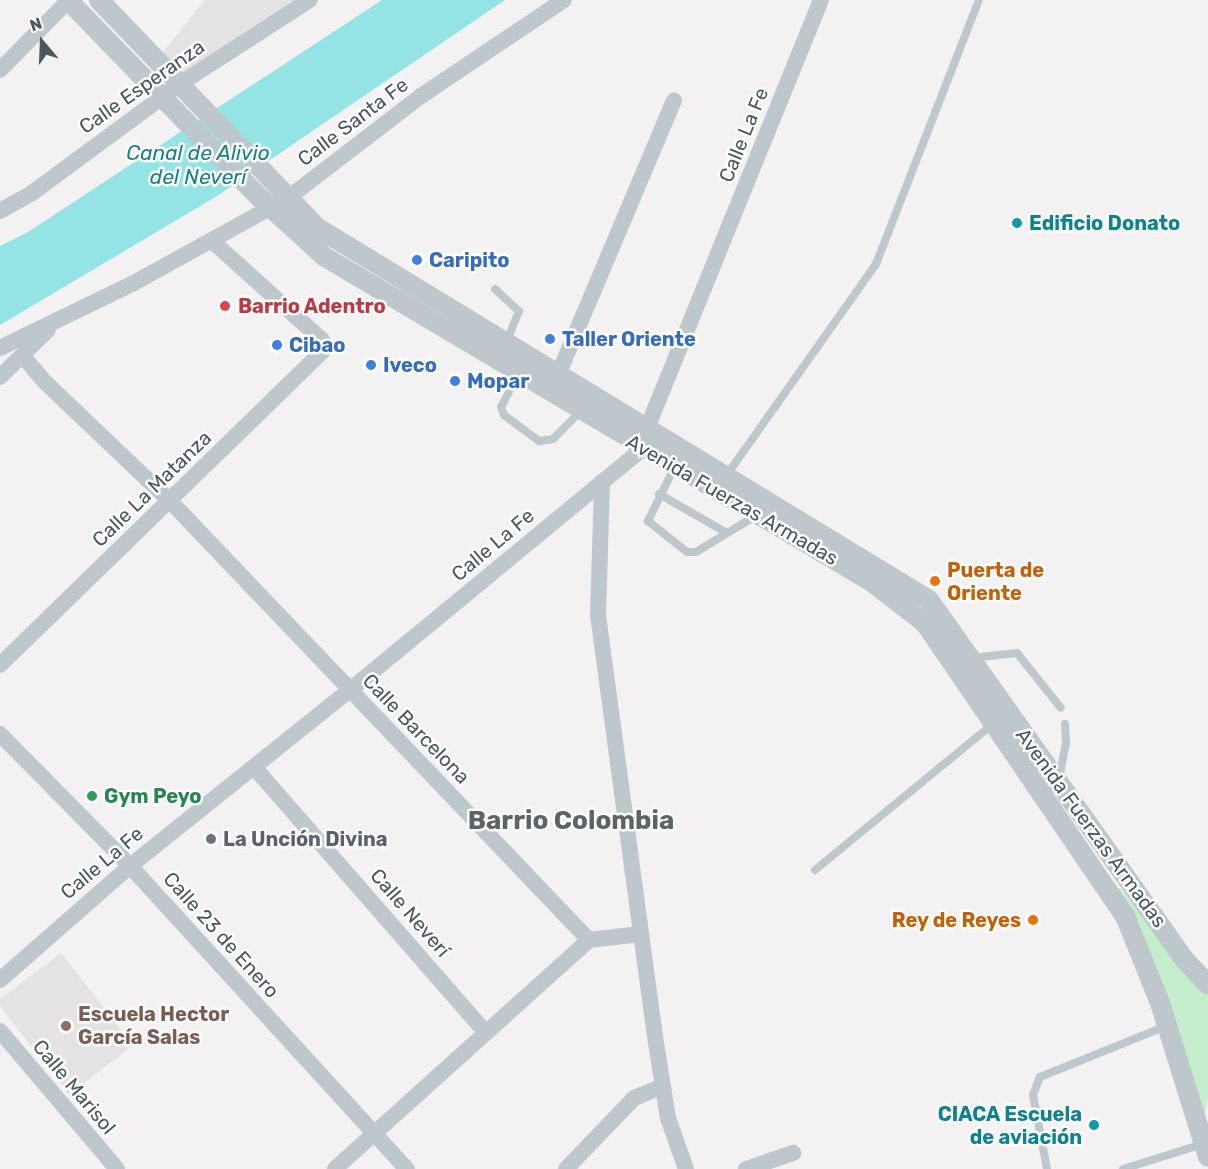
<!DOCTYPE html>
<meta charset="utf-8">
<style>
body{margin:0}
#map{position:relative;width:1208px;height:1169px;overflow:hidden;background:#f3f1f1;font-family:Rubik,sans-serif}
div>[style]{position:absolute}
.education>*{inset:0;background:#e4e2e3}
.green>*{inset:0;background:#c4edcc}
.water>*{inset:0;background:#94e4e6}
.service>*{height:8px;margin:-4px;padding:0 4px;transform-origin:4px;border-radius:4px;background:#bec8cc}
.minor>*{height:16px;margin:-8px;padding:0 8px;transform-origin:8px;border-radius:8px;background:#bec8cc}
.tertiary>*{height:20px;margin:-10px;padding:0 10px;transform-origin:10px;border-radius:10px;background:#bec8cc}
.dots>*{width:16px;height:16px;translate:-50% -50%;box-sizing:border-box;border:3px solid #fff;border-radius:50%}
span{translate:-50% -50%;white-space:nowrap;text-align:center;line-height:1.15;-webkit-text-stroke:5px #fff;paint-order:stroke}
.street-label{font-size:20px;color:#4a585d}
.culture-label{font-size:20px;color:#0d838f;font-weight:700}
.left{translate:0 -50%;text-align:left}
.right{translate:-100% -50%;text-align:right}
.shop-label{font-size:20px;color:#366cbe;font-weight:700}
.health-label{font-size:20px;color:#be3a42;font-weight:700}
.food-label{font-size:20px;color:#c56008;font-weight:700}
.leisure-label{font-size:20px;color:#27864d;font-weight:700}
.worship-label{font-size:20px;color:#5b616d;font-weight:700}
.education-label{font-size:20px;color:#785e54;font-weight:700}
.water-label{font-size:21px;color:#178386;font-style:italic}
.district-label{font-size:26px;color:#5e6365;font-weight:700}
.north{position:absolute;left:12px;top:12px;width:60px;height:60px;-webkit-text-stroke:4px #fff;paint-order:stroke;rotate:341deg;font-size:16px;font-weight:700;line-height:24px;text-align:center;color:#4a585d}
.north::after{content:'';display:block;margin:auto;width:21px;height:27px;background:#4a585d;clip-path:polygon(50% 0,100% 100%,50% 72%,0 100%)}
</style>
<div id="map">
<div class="education">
<div style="clip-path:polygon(205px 0,296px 0,184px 73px,163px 52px)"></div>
<div style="clip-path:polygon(61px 953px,133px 1045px,69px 1095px,0 1006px,0 999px)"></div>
</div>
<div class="green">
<div style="clip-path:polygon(1120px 888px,1208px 993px,1208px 1099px,1203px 1124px,1116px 890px)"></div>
</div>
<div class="water">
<div style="clip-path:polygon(382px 0,505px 0,217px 196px,0 325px,0 246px,28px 232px)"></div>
</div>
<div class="service">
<div style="left:495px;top:289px;width:33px;rotate:43deg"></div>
<div style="left:519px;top:311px;width:35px;rotate:112deg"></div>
<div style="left:518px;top:374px;width:37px;rotate:117deg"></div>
<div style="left:501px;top:407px;width:9px;rotate:69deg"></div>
<div style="left:504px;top:415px;width:44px;rotate:36.6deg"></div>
<div style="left:539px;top:441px;width:14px;rotate:-8deg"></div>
<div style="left:553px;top:439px;width:40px;rotate:-45deg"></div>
<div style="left:676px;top:464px;width:64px;rotate:116.2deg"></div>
<div style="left:648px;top:521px;width:50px;rotate:38.5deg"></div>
<div style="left:687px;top:552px;width:9px"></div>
<div style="left:696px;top:552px;width:71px;rotate:-31.2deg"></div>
<div style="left:726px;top:476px;width:260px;rotate:-54.7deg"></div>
<div style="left:876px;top:264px;width:283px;rotate:-68.7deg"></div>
<div style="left:659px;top:494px;width:78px;rotate:29.8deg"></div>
<div style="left:972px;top:658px;width:45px;rotate:-6.3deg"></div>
<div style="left:1017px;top:653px;width:70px;rotate:51.3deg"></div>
<div style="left:1044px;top:797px;width:20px;rotate:-45deg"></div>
<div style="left:1058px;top:783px;width:41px;rotate:-78.7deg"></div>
<div style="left:1066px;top:743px;width:19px;rotate:-93deg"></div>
<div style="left:815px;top:870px;width:230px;rotate:-39.4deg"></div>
<div style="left:1047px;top:1169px;width:75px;rotate:-100.7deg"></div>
<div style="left:1033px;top:1095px;width:19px;rotate:-69deg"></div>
<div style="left:1040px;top:1077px;width:136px;rotate:-22deg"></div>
<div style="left:1123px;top:1169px;width:84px;rotate:-17.4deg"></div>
</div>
<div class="minor">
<div style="left:0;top:70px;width:98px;rotate:-45.4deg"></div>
<div style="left:0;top:211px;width:37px;rotate:-29deg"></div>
<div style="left:32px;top:193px;width:185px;rotate:-36.4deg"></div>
<div style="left:181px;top:83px;width:153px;rotate:-32.8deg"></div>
<div style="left:0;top:348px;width:147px;rotate:-25.9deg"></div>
<div style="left:132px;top:284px;width:178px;rotate:-28.9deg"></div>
<div style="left:288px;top:198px;width:168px;rotate:-37.5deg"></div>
<div style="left:421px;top:96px;width:172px;rotate:-33.9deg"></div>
<div style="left:23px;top:356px;width:35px;rotate:50deg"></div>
<div style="left:46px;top:383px;width:173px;rotate:43.6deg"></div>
<div style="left:171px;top:502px;width:605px;rotate:46.34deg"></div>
<div style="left:589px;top:940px;width:342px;rotate:138deg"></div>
<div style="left:558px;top:375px;width:298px;rotate:-67.1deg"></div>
<div style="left:0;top:377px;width:67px;rotate:-44.4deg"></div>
<div style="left:602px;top:482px;width:133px;rotate:91.7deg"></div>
<div style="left:598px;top:615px;width:419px;rotate:82.3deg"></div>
<div style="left:654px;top:1030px;width:89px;rotate:81deg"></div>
<div style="left:668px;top:1118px;width:54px;rotate:70.6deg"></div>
<div style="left:0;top:665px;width:450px;rotate:-44.2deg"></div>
<div style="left:323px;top:351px;width:11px;rotate:-95deg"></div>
<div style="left:322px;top:340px;width:148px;rotate:-138deg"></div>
<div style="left:0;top:734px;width:185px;rotate:45.4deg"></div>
<div style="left:130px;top:866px;width:411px;rotate:47.6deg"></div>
<div style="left:254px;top:767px;width:353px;rotate:48.9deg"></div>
<div style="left:589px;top:940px;width:52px;rotate:-6.6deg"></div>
<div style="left:0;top:980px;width:173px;rotate:-41.2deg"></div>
<div style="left:130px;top:866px;width:282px;rotate:-38.7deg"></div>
<div style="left:350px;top:690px;width:372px;rotate:-39.5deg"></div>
<div style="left:637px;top:453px;width:489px;rotate:-67.9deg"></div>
<div style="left:0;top:1031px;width:181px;rotate:49.7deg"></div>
<div style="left:566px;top:1169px;width:98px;rotate:-46.2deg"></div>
<div style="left:634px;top:1098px;width:31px;rotate:-22deg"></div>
<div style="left:746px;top:1169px;width:50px;rotate:-18.8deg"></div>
</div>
<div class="tertiary">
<div style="left:68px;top:0;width:274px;rotate:45.9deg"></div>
<div style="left:259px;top:197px;width:89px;rotate:42.3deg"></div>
<div style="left:325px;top:257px;width:636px;rotate:30.72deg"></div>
<div style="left:872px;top:582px;width:67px;rotate:37.7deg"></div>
<div style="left:925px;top:623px;width:355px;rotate:55.7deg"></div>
<div style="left:1125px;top:916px;width:94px;rotate:68.1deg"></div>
<div style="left:1160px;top:1003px;width:161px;rotate:72.7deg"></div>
<div style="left:99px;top:0;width:316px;rotate:46.2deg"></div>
<div style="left:318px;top:228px;width:715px;rotate:31.33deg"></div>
<div style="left:929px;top:600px;width:442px;rotate:54.6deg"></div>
<div style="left:1185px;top:960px;width:34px;rotate:47deg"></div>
</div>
<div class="dots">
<div style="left:1017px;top:223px;background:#0f9aa8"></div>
<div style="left:417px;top:260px;background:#3f7fe0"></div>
<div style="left:225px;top:306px;background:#e0444e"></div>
<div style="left:550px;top:339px;background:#3f7fe0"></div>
<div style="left:277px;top:345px;background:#3f7fe0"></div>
<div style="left:371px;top:365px;background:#3f7fe0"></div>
<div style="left:455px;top:381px;background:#3f7fe0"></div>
<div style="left:935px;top:581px;background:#e8710a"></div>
<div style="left:92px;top:796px;background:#2e9e5b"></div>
<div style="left:211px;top:839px;background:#6b7280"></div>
<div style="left:1033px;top:920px;background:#e8710a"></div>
<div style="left:66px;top:1026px;background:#8d6e63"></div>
<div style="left:1094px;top:1125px;background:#0f9aa8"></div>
</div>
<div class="street-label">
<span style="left:142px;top:87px;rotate:-35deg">Calle Esperanza</span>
<span style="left:353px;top:122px;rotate:-37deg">Calle Santa Fe</span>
<span style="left:744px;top:135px;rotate:-68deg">Calle La Fe</span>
<span style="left:152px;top:489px;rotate:-44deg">Calle La Matanza</span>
<span style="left:732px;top:500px;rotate:30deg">Avenida Fuerzas Armadas</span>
<span style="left:493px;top:545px;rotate:-40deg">Calle La Fe</span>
<span style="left:416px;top:729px;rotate:46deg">Calle Barcelona</span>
<span style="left:1091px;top:828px;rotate:54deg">Avenida Fuerzas Armadas</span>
<span style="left:102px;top:863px;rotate:-40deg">Calle La Fe</span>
<span style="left:410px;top:913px;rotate:49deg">Calle Neverí</span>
<span style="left:221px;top:935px;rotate:48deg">Calle 23 de Enero</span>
<span style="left:74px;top:1087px;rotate:50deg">Calle Marisol</span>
</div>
<div class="culture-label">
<span class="left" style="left:1029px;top:223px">Edificio Donato</span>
<span class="right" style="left:1082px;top:1126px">CIACA Escuela<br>de aviación</span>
</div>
<div class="shop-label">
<span class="left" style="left:429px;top:260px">Caripito</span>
<span class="left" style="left:562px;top:339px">Taller Oriente</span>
<span class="left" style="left:289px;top:345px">Cibao</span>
<span class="left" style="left:383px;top:365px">Iveco</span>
<span class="left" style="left:467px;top:381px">Mopar</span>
</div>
<div class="health-label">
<span class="left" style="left:238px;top:306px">Barrio Adentro</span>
</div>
<div class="food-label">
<span class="left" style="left:947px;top:582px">Puerta de<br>Oriente</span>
<span class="right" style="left:1021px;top:920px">Rey de Reyes</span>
</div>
<div class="leisure-label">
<span class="left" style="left:104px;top:796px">Gym Peyo</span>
</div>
<div class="worship-label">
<span class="left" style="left:223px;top:839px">La Unción Divina</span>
</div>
<div class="education-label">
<span class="left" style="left:78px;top:1026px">Escuela Hector<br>García Salas</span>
</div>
<div class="water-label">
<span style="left:198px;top:165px">Canal de Alivio<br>del Neverí</span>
</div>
<div class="district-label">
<span style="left:571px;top:821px">Barrio Colombia</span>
</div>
<div class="north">N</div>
</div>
